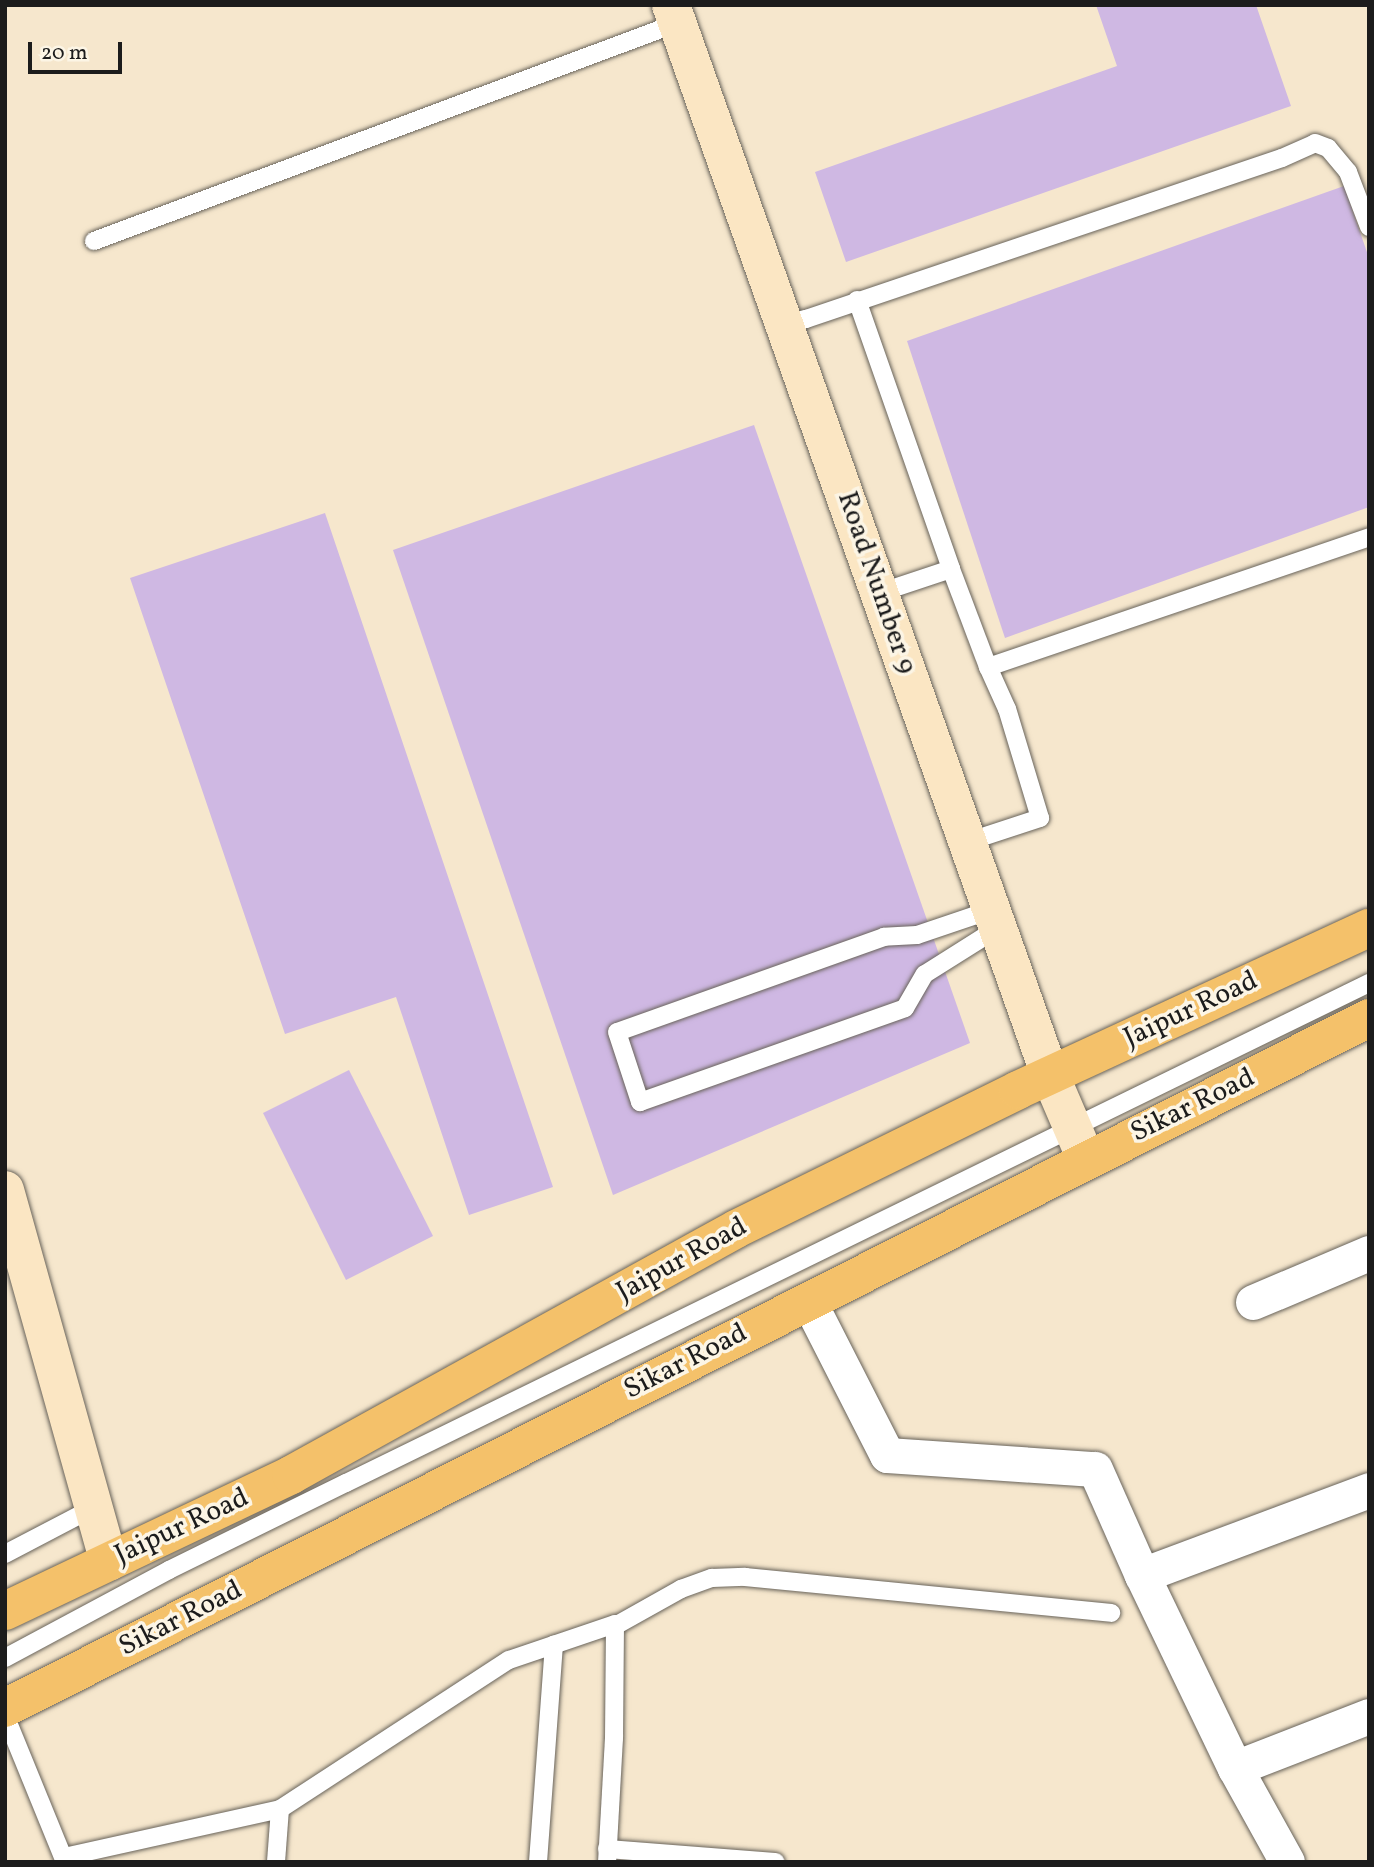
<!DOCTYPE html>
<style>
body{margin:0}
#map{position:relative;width:1374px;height:1867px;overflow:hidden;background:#f6e7cd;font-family:Vollkorn,serif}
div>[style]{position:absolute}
.building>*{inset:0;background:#cfb8e3}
.roads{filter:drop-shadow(0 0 2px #68635a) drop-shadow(0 0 2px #68635a)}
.lane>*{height:18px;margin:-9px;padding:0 9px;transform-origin:9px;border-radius:9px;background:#fff}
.street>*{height:35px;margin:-17.5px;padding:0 17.5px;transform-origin:17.5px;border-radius:17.5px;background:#fff}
.secondary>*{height:38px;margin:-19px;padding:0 19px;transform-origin:19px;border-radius:19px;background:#fbe6c3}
.primary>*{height:38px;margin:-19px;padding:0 19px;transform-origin:19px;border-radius:19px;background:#f4c16a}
span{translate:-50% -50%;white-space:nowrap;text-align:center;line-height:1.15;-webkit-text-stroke:7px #fcf5e5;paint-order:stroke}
.street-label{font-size:28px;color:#1c1c1c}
.frame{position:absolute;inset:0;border:7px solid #1c1c1c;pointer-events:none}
.scale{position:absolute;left:28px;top:42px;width:94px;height:32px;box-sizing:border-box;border:4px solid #1c1c1c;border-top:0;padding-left:9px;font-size:21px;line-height:24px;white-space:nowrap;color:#1c1c1c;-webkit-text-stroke:5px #fcf5e5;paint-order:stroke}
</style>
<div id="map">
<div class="building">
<div style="clip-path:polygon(1096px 5px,1256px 5px,1291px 106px,846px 262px,815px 172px,1117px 66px)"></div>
<div style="clip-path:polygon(1344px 186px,1369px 258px,1369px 507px,1005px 638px,907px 341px)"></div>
<div style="clip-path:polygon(754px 425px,970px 1043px,613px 1195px,393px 550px)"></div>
<div style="clip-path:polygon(325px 513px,553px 1187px,469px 1215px,396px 997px,285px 1034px,130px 578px)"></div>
<div style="clip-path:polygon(349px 1070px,433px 1236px,346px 1280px,263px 1113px)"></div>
</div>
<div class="roads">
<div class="lane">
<div style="left:94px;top:241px;width:622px;rotate:-20.5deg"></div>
<div style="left:857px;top:300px;width:285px;rotate:70.7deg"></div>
<div style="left:784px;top:324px;width:23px;rotate:-13deg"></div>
<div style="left:806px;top:319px;width:502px;rotate:-18.69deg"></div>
<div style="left:1282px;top:158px;width:36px;rotate:-24deg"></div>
<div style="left:1315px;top:143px;width:14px;rotate:21deg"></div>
<div style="left:1328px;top:148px;width:31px;rotate:50deg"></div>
<div style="left:1348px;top:172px;width:59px;rotate:69.1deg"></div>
<div style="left:879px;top:593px;width:76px;rotate:-18.4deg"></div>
<div style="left:951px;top:569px;width:105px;rotate:69.3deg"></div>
<div style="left:967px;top:842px;width:77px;rotate:-18.2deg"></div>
<div style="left:1040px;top:818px;width:114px;rotate:-106.8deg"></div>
<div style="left:1007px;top:709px;width:46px;rotate:-114.3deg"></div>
<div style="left:988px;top:667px;width:403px;rotate:-18.8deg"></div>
<div style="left:991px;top:910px;width:78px;rotate:161.3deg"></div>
<div style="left:917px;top:935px;width:33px;rotate:177deg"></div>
<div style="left:884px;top:937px;width:283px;rotate:160.4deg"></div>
<div style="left:617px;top:1032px;width:74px;rotate:71.8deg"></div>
<div style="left:640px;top:1102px;width:281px;rotate:-19.5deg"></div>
<div style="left:905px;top:1008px;width:39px;rotate:-60deg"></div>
<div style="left:925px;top:974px;width:86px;rotate:-32.2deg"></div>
<div style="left:5px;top:1554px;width:99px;rotate:-27.6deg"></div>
<div style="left:615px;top:1626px;width:76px;rotate:-29.3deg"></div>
<div style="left:681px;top:1589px;width:33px;rotate:-20deg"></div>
<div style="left:712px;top:1578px;width:33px;rotate:-2deg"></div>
<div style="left:745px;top:1577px;width:368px;rotate:5.6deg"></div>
<div style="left:5px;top:1658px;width:186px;rotate:-28.2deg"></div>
<div style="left:169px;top:1570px;width:197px;rotate:-26.2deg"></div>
<div style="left:346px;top:1483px;width:1139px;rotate:-26.05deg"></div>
<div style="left:5px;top:1715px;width:159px;rotate:67.8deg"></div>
<div style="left:607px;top:1849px;width:169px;rotate:4.4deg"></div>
<div style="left:64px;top:1857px;width:221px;rotate:-12.5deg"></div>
<div style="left:280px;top:1809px;width:273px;rotate:-33.1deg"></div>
<div style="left:509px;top:1660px;width:112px;rotate:-18.8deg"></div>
<div style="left:615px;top:1624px;width:114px;rotate:90.5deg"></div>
<div style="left:614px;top:1738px;width:124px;rotate:93.2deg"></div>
<div style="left:276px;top:1862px;width:53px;rotate:-85.7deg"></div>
<div style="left:538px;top:1862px;width:218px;rotate:-85.8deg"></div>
</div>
<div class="street">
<div style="left:808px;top:1300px;width:174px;rotate:63deg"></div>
<div style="left:887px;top:1455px;width:208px;rotate:3.9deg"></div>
<div style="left:1095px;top:1469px;width:116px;rotate:66.1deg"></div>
<div style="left:1142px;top:1575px;width:214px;rotate:64.3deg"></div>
<div style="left:1235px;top:1768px;width:107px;rotate:61deg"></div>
<div style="left:1253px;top:1302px;width:126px;rotate:-22.9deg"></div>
<div style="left:1142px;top:1575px;width:242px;rotate:-20.5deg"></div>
<div style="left:1235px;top:1768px;width:144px;rotate:-21.2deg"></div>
</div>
<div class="secondary">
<div style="left:671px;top:5px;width:1135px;rotate:70.5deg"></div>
<div style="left:1050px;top:1075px;width:91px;rotate:66.8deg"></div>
<div style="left:5px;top:1190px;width:386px;rotate:74.4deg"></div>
</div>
<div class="primary">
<div style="left:5px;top:1611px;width:317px;rotate:-25.4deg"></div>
<div style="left:291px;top:1475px;width:508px;rotate:-28.93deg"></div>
<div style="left:736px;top:1229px;width:314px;rotate:-26.2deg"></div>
<div style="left:1018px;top:1090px;width:387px;rotate:-24.8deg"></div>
<div style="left:5px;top:1708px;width:1529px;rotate:-26.83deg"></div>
</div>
</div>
<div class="street-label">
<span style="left:876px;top:583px;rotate:71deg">Road Number 9</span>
<span style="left:1191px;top:1010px;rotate:-25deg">Jaipur Road</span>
<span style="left:1193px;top:1106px;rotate:-26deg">Sikar Road</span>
<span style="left:682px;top:1260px;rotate:-29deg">Jaipur Road</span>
<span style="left:686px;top:1362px;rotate:-27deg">Sikar Road</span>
<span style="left:182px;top:1527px;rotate:-25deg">Jaipur Road</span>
<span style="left:181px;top:1619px;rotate:-27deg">Sikar Road</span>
</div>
<div class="frame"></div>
<div class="scale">20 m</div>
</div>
